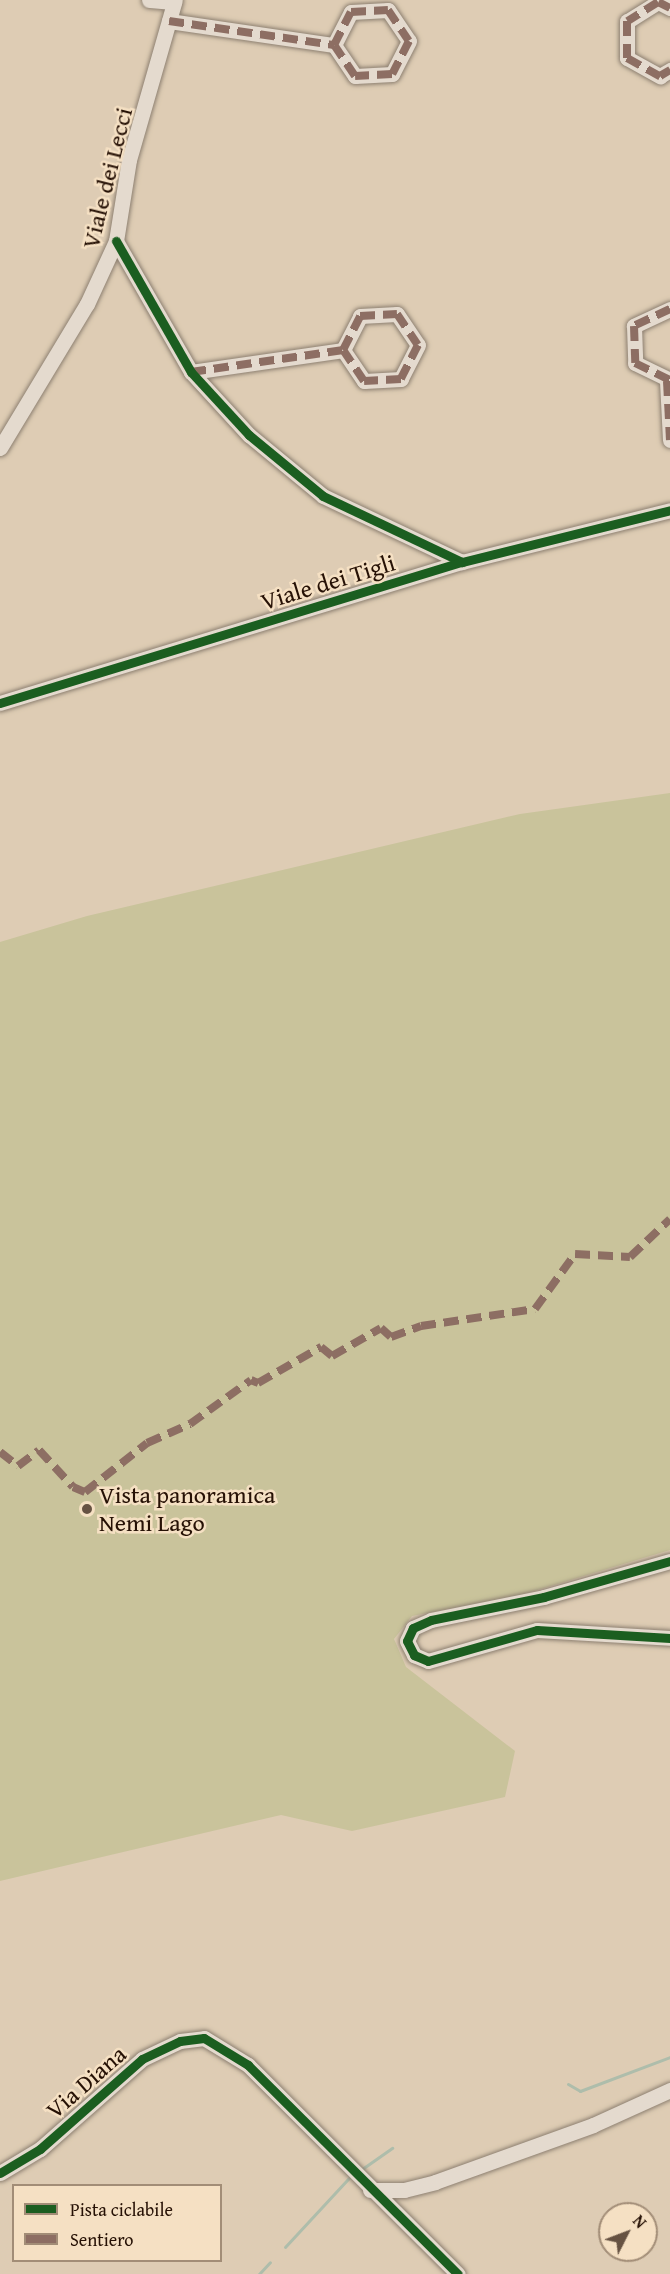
<!DOCTYPE html>
<style>
body{margin:0}
#map{position:relative;width:670px;height:2274px;overflow:hidden;background:#deccb4;font-family:"Gentium Book Plus",serif}
div>[style]{position:absolute}
.green>*{inset:0;background:#c9c39b}
.stream>*{height:3px;margin:-1.5px;padding:0 1.5px;transform-origin:1.5px;border-radius:1.5px;background:#aebdab}
.roads{filter:drop-shadow(0 0 2px #8d8071) drop-shadow(0 0 2px #8d8071)}
.minor>*{height:15px;margin:-7.5px;padding:0 7.5px;transform-origin:7.5px;border-radius:7.5px;background:#e4dace}
.quiet>*{height:8px;margin-top:-4px;transform-origin:0;background:repeating-linear-gradient(90deg,#8d6e63 0 15px,transparent 0 23px)}
.cycleway>*{height:9px;margin:-4.5px;padding:0 4.5px;transform-origin:4.5px;border-radius:4.5px;background:#1b5e20}
.dots>*{width:16px;height:16px;translate:-50% -50%;box-sizing:border-box;border:3px solid #f5e0c3;border-radius:50%}
span{translate:-50% -50%;white-space:nowrap;text-align:center;line-height:1.15;-webkit-text-stroke:5px #f5e0c3;paint-order:stroke}
.street-label{font-size:24px;color:#261105}
.poi-label{font-size:24px;color:#261105}
.left{translate:0 -50%;text-align:left}
.legend{position:absolute;left:12px;top:2184px;width:210px;height:78px;box-sizing:border-box;background:#f5e0c3;border:2px solid #a28d77;margin:0;padding:8px 10px;list-style:none;font-size:18px;color:#261105}
.legend li{display:flex;align-items:center;gap:12px;height:30px}
.legend b{width:30px;border:2px solid #a28d77}
.north{position:absolute;left:598px;top:2202px;width:60px;height:60px;box-sizing:border-box;background:#f5e0c3;border:2px solid #a28d77;border-radius:50%;rotate:48deg;font-size:16px;font-weight:700;line-height:24px;text-align:center;color:#261105}
.north::after{content:'';display:block;margin:auto;width:21px;height:27px;background:#665242;clip-path:polygon(50% 0,100% 100%,50% 72%,0 100%)}
</style>
<div id="map">
<div class="green">
<div style="clip-path:polygon(670px 793px,670px 1550px,521px 1595px,412px 1616px,394px 1639px,406px 1667px,515px 1751px,505px 1797px,352px 1831px,281px 1815px,0 1881px,0 942px,87px 916px,520px 814px)"></div>
</div>
<div class="stream">
<div style="left:568px;top:2084px;width:14px;rotate:30deg"></div>
<div style="left:580px;top:2091px;width:96px;rotate:-20.7deg"></div>
<div style="left:362px;top:2169px;width:37px;rotate:-35deg"></div>
<div style="left:285px;top:2247px;width:94px;rotate:-47.2deg"></div>
<div style="left:259px;top:2274px;width:16px;rotate:-47deg"></div>
</div>
<div class="roads">
<div class="minor">
<div style="left:149px;top:0;width:25px;rotate:5deg"></div>
<div style="left:670px;top:8px;width:13px;rotate:-153deg"></div>
<div style="left:658px;top:2px;width:36px;rotate:148deg"></div>
<div style="left:627px;top:21px;width:37px;rotate:90deg"></div>
<div style="left:627px;top:58px;width:38px;rotate:29deg"></div>
<div style="left:660px;top:76px;width:12px;rotate:-31deg"></div>
<div style="left:388px;top:10px;width:37px;rotate:56deg"></div>
<div style="left:409px;top:41px;width:37px;rotate:117deg"></div>
<div style="left:392px;top:74px;width:37px;rotate:177deg"></div>
<div style="left:355px;top:76px;width:37px;rotate:-124deg"></div>
<div style="left:334px;top:45px;width:37px;rotate:-63deg"></div>
<div style="left:351px;top:12px;width:37px;rotate:-3deg"></div>
<div style="left:169px;top:21px;width:167px;rotate:8.3deg"></div>
<div style="left:116px;top:241px;width:151px;rotate:60.2deg"></div>
<div style="left:191px;top:372px;width:86px;rotate:47.4deg"></div>
<div style="left:249px;top:435px;width:96px;rotate:39.5deg"></div>
<div style="left:323px;top:496px;width:154px;rotate:25.4deg"></div>
<div style="left:670px;top:309px;width:40px;rotate:155deg"></div>
<div style="left:634px;top:326px;width:37px;rotate:88deg"></div>
<div style="left:635px;top:363px;width:39px;rotate:26deg"></div>
<div style="left:397px;top:314px;width:37px;rotate:56deg"></div>
<div style="left:418px;top:345px;width:38px;rotate:117deg"></div>
<div style="left:401px;top:379px;width:37px;rotate:177deg"></div>
<div style="left:364px;top:381px;width:37px;rotate:-124deg"></div>
<div style="left:343px;top:350px;width:38px;rotate:-63deg"></div>
<div style="left:360px;top:316px;width:37px;rotate:-3deg"></div>
<div style="left:191px;top:372px;width:154px;rotate:-8.2deg"></div>
<div style="left:667px;top:381px;width:59px;rotate:87.1deg"></div>
<div style="left:0;top:448px;width:168px;rotate:-58.9deg"></div>
<div style="left:87px;top:304px;width:69px;rotate:-65.3deg"></div>
<div style="left:116px;top:241px;width:82px;rotate:-80.9deg"></div>
<div style="left:129px;top:160px;width:166px;rotate:-74deg"></div>
<div style="left:0;top:703px;width:483px;rotate:-17deg"></div>
<div style="left:462px;top:562px;width:214px;rotate:-14deg"></div>
<div style="left:670px;top:1561px;width:131px;rotate:164.1deg"></div>
<div style="left:544px;top:1597px;width:115px;rotate:168.5deg"></div>
<div style="left:431px;top:1620px;width:20px;rotate:156deg"></div>
<div style="left:413px;top:1628px;width:14px;rotate:115deg"></div>
<div style="left:407px;top:1641px;width:16px;rotate:63deg"></div>
<div style="left:414px;top:1655px;width:15px;rotate:23deg"></div>
<div style="left:428px;top:1661px;width:113px;rotate:-15.9deg"></div>
<div style="left:537px;top:1630px;width:133px;rotate:3.4deg"></div>
<div style="left:0;top:2173px;width:47px;rotate:-31deg"></div>
<div style="left:40px;top:2149px;width:136px;rotate:-41.4deg"></div>
<div style="left:142px;top:2059px;width:42px;rotate:-25.3deg"></div>
<div style="left:180px;top:2041px;width:24px;rotate:-7deg"></div>
<div style="left:204px;top:2038px;width:52px;rotate:31.5deg"></div>
<div style="left:248px;top:2065px;width:296px;rotate:44.9deg"></div>
<div style="left:370px;top:2190px;width:34px"></div>
<div style="left:404px;top:2190px;width:32px;rotate:-14deg"></div>
<div style="left:435px;top:2182px;width:168px;rotate:-19.8deg"></div>
<div style="left:593px;top:2125px;width:85px;rotate:-24.4deg"></div>
</div>
</div>
<div class="quiet">
<div style="left:670px;top:8px;width:13px;rotate:-153deg"></div>
<div style="left:658px;top:2px;width:36px;rotate:148deg"></div>
<div style="left:627px;top:21px;width:37px;rotate:90deg"></div>
<div style="left:627px;top:58px;width:38px;rotate:29deg"></div>
<div style="left:660px;top:76px;width:12px;rotate:-31deg"></div>
<div style="left:388px;top:10px;width:37px;rotate:56deg"></div>
<div style="left:409px;top:41px;width:37px;rotate:117deg"></div>
<div style="left:392px;top:74px;width:37px;rotate:177deg"></div>
<div style="left:355px;top:76px;width:37px;rotate:-124deg"></div>
<div style="left:334px;top:45px;width:37px;rotate:-63deg"></div>
<div style="left:351px;top:12px;width:37px;rotate:-3deg"></div>
<div style="left:169px;top:21px;width:167px;rotate:8.3deg"></div>
<div style="left:670px;top:309px;width:40px;rotate:155deg"></div>
<div style="left:634px;top:326px;width:37px;rotate:88deg"></div>
<div style="left:635px;top:363px;width:39px;rotate:26deg"></div>
<div style="left:397px;top:314px;width:37px;rotate:56deg"></div>
<div style="left:418px;top:345px;width:38px;rotate:117deg"></div>
<div style="left:401px;top:379px;width:37px;rotate:177deg"></div>
<div style="left:364px;top:381px;width:37px;rotate:-124deg"></div>
<div style="left:343px;top:350px;width:38px;rotate:-63deg"></div>
<div style="left:360px;top:316px;width:37px;rotate:-3deg"></div>
<div style="left:191px;top:372px;width:154px;rotate:-8.2deg"></div>
<div style="left:667px;top:381px;width:59px;rotate:87.1deg"></div>
<div style="left:0;top:1452px;width:23px;rotate:38deg"></div>
<div style="left:18px;top:1466px;width:26px;rotate:-37deg"></div>
<div style="left:39px;top:1450px;width:50px;rotate:47.4deg"></div>
<div style="left:73px;top:1487px;width:13px;rotate:23deg"></div>
<div style="left:85px;top:1492px;width:79px;rotate:-38.3deg"></div>
<div style="left:147px;top:1443px;width:47px;rotate:-23.8deg"></div>
<div style="left:190px;top:1424px;width:75px;rotate:-35.8deg"></div>
<div style="left:251px;top:1380px;width:8px;rotate:23deg"></div>
<div style="left:258px;top:1383px;width:73px;rotate:-29.7deg"></div>
<div style="left:321px;top:1347px;width:14px;rotate:39deg"></div>
<div style="left:332px;top:1356px;width:56px;rotate:-29.7deg"></div>
<div style="left:381px;top:1328px;width:13px;rotate:42deg"></div>
<div style="left:391px;top:1337px;width:32px;rotate:-20deg"></div>
<div style="left:421px;top:1326px;width:115px;rotate:-8.5deg"></div>
<div style="left:535px;top:1309px;width:68px;rotate:-54deg"></div>
<div style="left:575px;top:1254px;width:55px;rotate:3.1deg"></div>
<div style="left:630px;top:1257px;width:55px;rotate:-43.5deg"></div>
</div>
<div class="cycleway">
<div style="left:116px;top:241px;width:151px;rotate:60.2deg"></div>
<div style="left:191px;top:372px;width:86px;rotate:47.4deg"></div>
<div style="left:249px;top:435px;width:96px;rotate:39.5deg"></div>
<div style="left:323px;top:496px;width:154px;rotate:25.4deg"></div>
<div style="left:0;top:703px;width:483px;rotate:-17deg"></div>
<div style="left:462px;top:562px;width:214px;rotate:-14deg"></div>
<div style="left:670px;top:1561px;width:131px;rotate:164.1deg"></div>
<div style="left:544px;top:1597px;width:115px;rotate:168.5deg"></div>
<div style="left:431px;top:1620px;width:20px;rotate:156deg"></div>
<div style="left:413px;top:1628px;width:14px;rotate:115deg"></div>
<div style="left:407px;top:1641px;width:16px;rotate:63deg"></div>
<div style="left:414px;top:1655px;width:15px;rotate:23deg"></div>
<div style="left:428px;top:1661px;width:113px;rotate:-15.9deg"></div>
<div style="left:537px;top:1630px;width:133px;rotate:3.4deg"></div>
<div style="left:0;top:2173px;width:47px;rotate:-31deg"></div>
<div style="left:40px;top:2149px;width:136px;rotate:-41.4deg"></div>
<div style="left:142px;top:2059px;width:42px;rotate:-25.3deg"></div>
<div style="left:180px;top:2041px;width:24px;rotate:-7deg"></div>
<div style="left:204px;top:2038px;width:52px;rotate:31.5deg"></div>
<div style="left:248px;top:2065px;width:296px;rotate:44.9deg"></div>
</div>
<div class="dots">
<div style="left:87px;top:1509px;background:#665242"></div>
</div>
<div class="street-label">
<span style="left:107px;top:178px;rotate:-76deg">Viale dei Lecci</span>
<span style="left:328px;top:582px;rotate:-17deg">Viale dei Tigli</span>
<span style="left:86px;top:2082px;rotate:-41deg">Via Diana</span>
</div>
<div class="poi-label">
<span class="left" style="left:99px;top:1509px">Vista panoramica<br>Nemi Lago</span>
</div>
<ul class="legend">
<li><b style="height:8px;background:#1b5e20"></b>Pista ciclabile</li>
<li><b style="height:8px;background:#8d6e63"></b>Sentiero</li>
</ul>
<div class="north">N</div>
</div>
